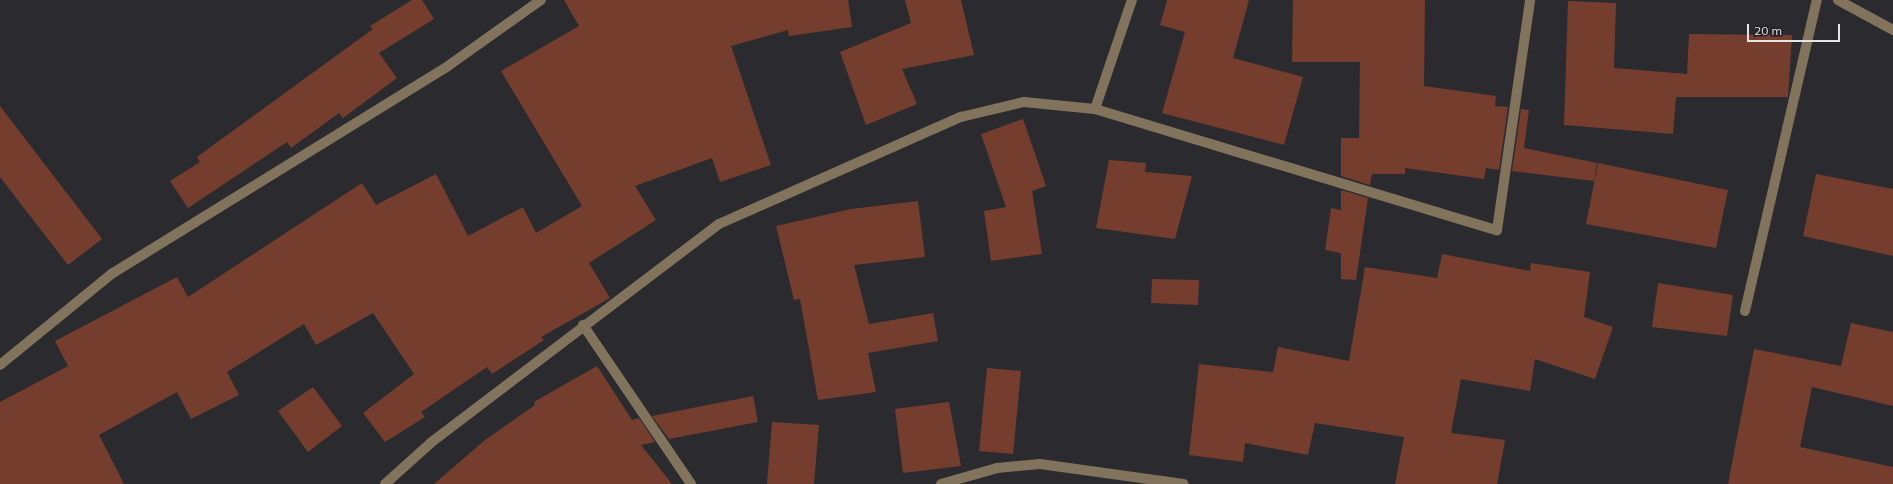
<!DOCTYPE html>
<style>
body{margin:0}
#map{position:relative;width:1893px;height:484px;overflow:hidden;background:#2b2b2f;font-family:Mulish,sans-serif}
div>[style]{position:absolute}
.building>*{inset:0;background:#753d2d}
.minor>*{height:10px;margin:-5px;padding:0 5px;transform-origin:5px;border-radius:5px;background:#82735d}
span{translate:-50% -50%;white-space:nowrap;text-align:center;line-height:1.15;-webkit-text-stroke:3.5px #212125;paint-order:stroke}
.scale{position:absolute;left:1747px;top:24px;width:93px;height:18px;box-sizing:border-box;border:2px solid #e5e5e8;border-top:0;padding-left:5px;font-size:12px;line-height:14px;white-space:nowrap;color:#e5e5e8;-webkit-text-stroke:3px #212125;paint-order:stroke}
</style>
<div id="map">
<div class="building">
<div style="clip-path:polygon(412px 0,422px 0,434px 19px,379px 53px,397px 78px,343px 118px,339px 113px,291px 148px,287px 142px,188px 208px,170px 181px,200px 162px,197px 157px,373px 29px,370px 26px)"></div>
<div style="clip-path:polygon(564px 0,848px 0,852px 27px,789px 36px,788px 30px,731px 46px,771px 165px,720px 182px,712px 158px,635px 186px,656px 220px,589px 263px,610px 298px,541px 337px,544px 340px,492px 374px,487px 367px,421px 412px,425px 417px,385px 442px,363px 413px,414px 374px,373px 313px,316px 345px,304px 324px,227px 372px,239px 395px,191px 419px,177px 392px,99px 435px,124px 484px,0 484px,0 402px,68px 366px,55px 341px,177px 277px,188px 297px,362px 183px,376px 205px,436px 174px,468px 236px,523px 207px,536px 233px,582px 206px,501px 71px,579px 26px)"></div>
<div style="clip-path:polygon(905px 0,961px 0,974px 55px,902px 69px,917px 104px,866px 125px,840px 52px,911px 23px)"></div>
<div style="clip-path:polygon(1167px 0,1249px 0,1233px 58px,1303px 77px,1284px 145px,1162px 113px,1185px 32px,1160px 25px)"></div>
<div style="clip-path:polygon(1293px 0,1425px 0,1424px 86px,1496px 96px,1495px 106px,1508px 107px,1499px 170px,1486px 168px,1484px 179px,1405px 168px,1405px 174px,1372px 174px,1370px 185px,1341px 176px,1341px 138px,1359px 138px,1360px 62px,1292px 62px)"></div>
<div style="clip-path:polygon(1568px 1px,1616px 3px,1614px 68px,1687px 74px,1689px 34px,1792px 35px,1788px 97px,1676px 97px,1673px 134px,1564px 125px)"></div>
<div style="clip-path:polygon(0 106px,102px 239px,68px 265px,0 177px)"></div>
<div style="clip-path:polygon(1521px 109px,1529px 110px,1524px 148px,1597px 163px,1594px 181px,1512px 171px)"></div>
<div style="clip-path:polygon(1023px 119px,1046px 186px,1032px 191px,1042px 254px,991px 261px,984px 211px,1006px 207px,981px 134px)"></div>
<div style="clip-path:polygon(1109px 160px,1146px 163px,1145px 172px,1192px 176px,1175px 239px,1096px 228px)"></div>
<div style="clip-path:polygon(1598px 163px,1728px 190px,1716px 248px,1586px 224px)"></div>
<div style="clip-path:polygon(1816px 174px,1893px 189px,1893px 256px,1803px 236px)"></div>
<div style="clip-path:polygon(1341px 190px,1368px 198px,1356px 280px,1341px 279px,1341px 253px,1325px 250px,1331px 208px,1341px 210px)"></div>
<div style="clip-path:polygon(918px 201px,925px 257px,854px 265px,869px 324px,933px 313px,938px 341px,868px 353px,876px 392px,818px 400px,800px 299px,794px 300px,776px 226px,851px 209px)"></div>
<div style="clip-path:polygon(1442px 254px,1530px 271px,1531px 263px,1590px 272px,1584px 317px,1613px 327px,1595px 379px,1535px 359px,1530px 391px,1461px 379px,1451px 433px,1505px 440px,1497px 484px,1395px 484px,1404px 437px,1315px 423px,1308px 455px,1245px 443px,1243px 462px,1189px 455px,1199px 364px,1273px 372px,1278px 347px,1349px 361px,1365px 267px,1437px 278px)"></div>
<div style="clip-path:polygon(1152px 279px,1199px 280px,1198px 305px,1151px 303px)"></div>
<div style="clip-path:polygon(1658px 283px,1733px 295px,1727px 336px,1652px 327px)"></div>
<div style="clip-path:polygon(1851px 323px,1893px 332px,1893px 406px,1812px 387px,1800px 447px,1893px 467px,1893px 484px,1728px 484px,1754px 349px,1841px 366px)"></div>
<div style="clip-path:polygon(597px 366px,632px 420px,639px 418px,655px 442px,641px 445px,672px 484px,434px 484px,485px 440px,535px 405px,534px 402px)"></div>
<div style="clip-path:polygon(987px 368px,1021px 371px,1013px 454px,979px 451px)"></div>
<div style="clip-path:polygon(313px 387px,342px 426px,308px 452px,278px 411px)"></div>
<div style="clip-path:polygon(753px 396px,758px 422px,669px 439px,652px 416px)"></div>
<div style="clip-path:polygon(949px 402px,961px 466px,903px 473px,895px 409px)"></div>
<div style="clip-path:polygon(772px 422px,819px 425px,814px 484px,767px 484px)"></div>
</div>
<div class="minor">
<div style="left:1838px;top:0;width:63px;rotate:28.6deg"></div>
<div style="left:1095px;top:109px;width:115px;rotate:-71.3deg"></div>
<div style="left:1745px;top:311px;width:319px;rotate:-77deg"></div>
<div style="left:583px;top:325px;width:192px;rotate:55.8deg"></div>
<div style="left:0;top:365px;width:146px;rotate:-39.2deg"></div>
<div style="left:113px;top:273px;width:394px;rotate:-31.7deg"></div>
<div style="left:448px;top:66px;width:114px;rotate:-35.4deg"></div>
<div style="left:385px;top:484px;width:64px;rotate:-41.9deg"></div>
<div style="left:433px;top:441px;width:359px;rotate:-37.2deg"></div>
<div style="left:719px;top:224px;width:265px;rotate:-23.9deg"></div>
<div style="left:961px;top:117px;width:65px;rotate:-13.4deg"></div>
<div style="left:1024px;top:102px;width:71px;rotate:5.6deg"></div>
<div style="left:1095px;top:109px;width:420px;rotate:16.8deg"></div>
<div style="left:1497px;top:230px;width:232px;rotate:-81.8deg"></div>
<div style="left:941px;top:484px;width:58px;rotate:-15.9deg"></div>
<div style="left:997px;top:468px;width:43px;rotate:-5.3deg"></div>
<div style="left:1040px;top:464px;width:145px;rotate:7.9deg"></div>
</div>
<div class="scale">20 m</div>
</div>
